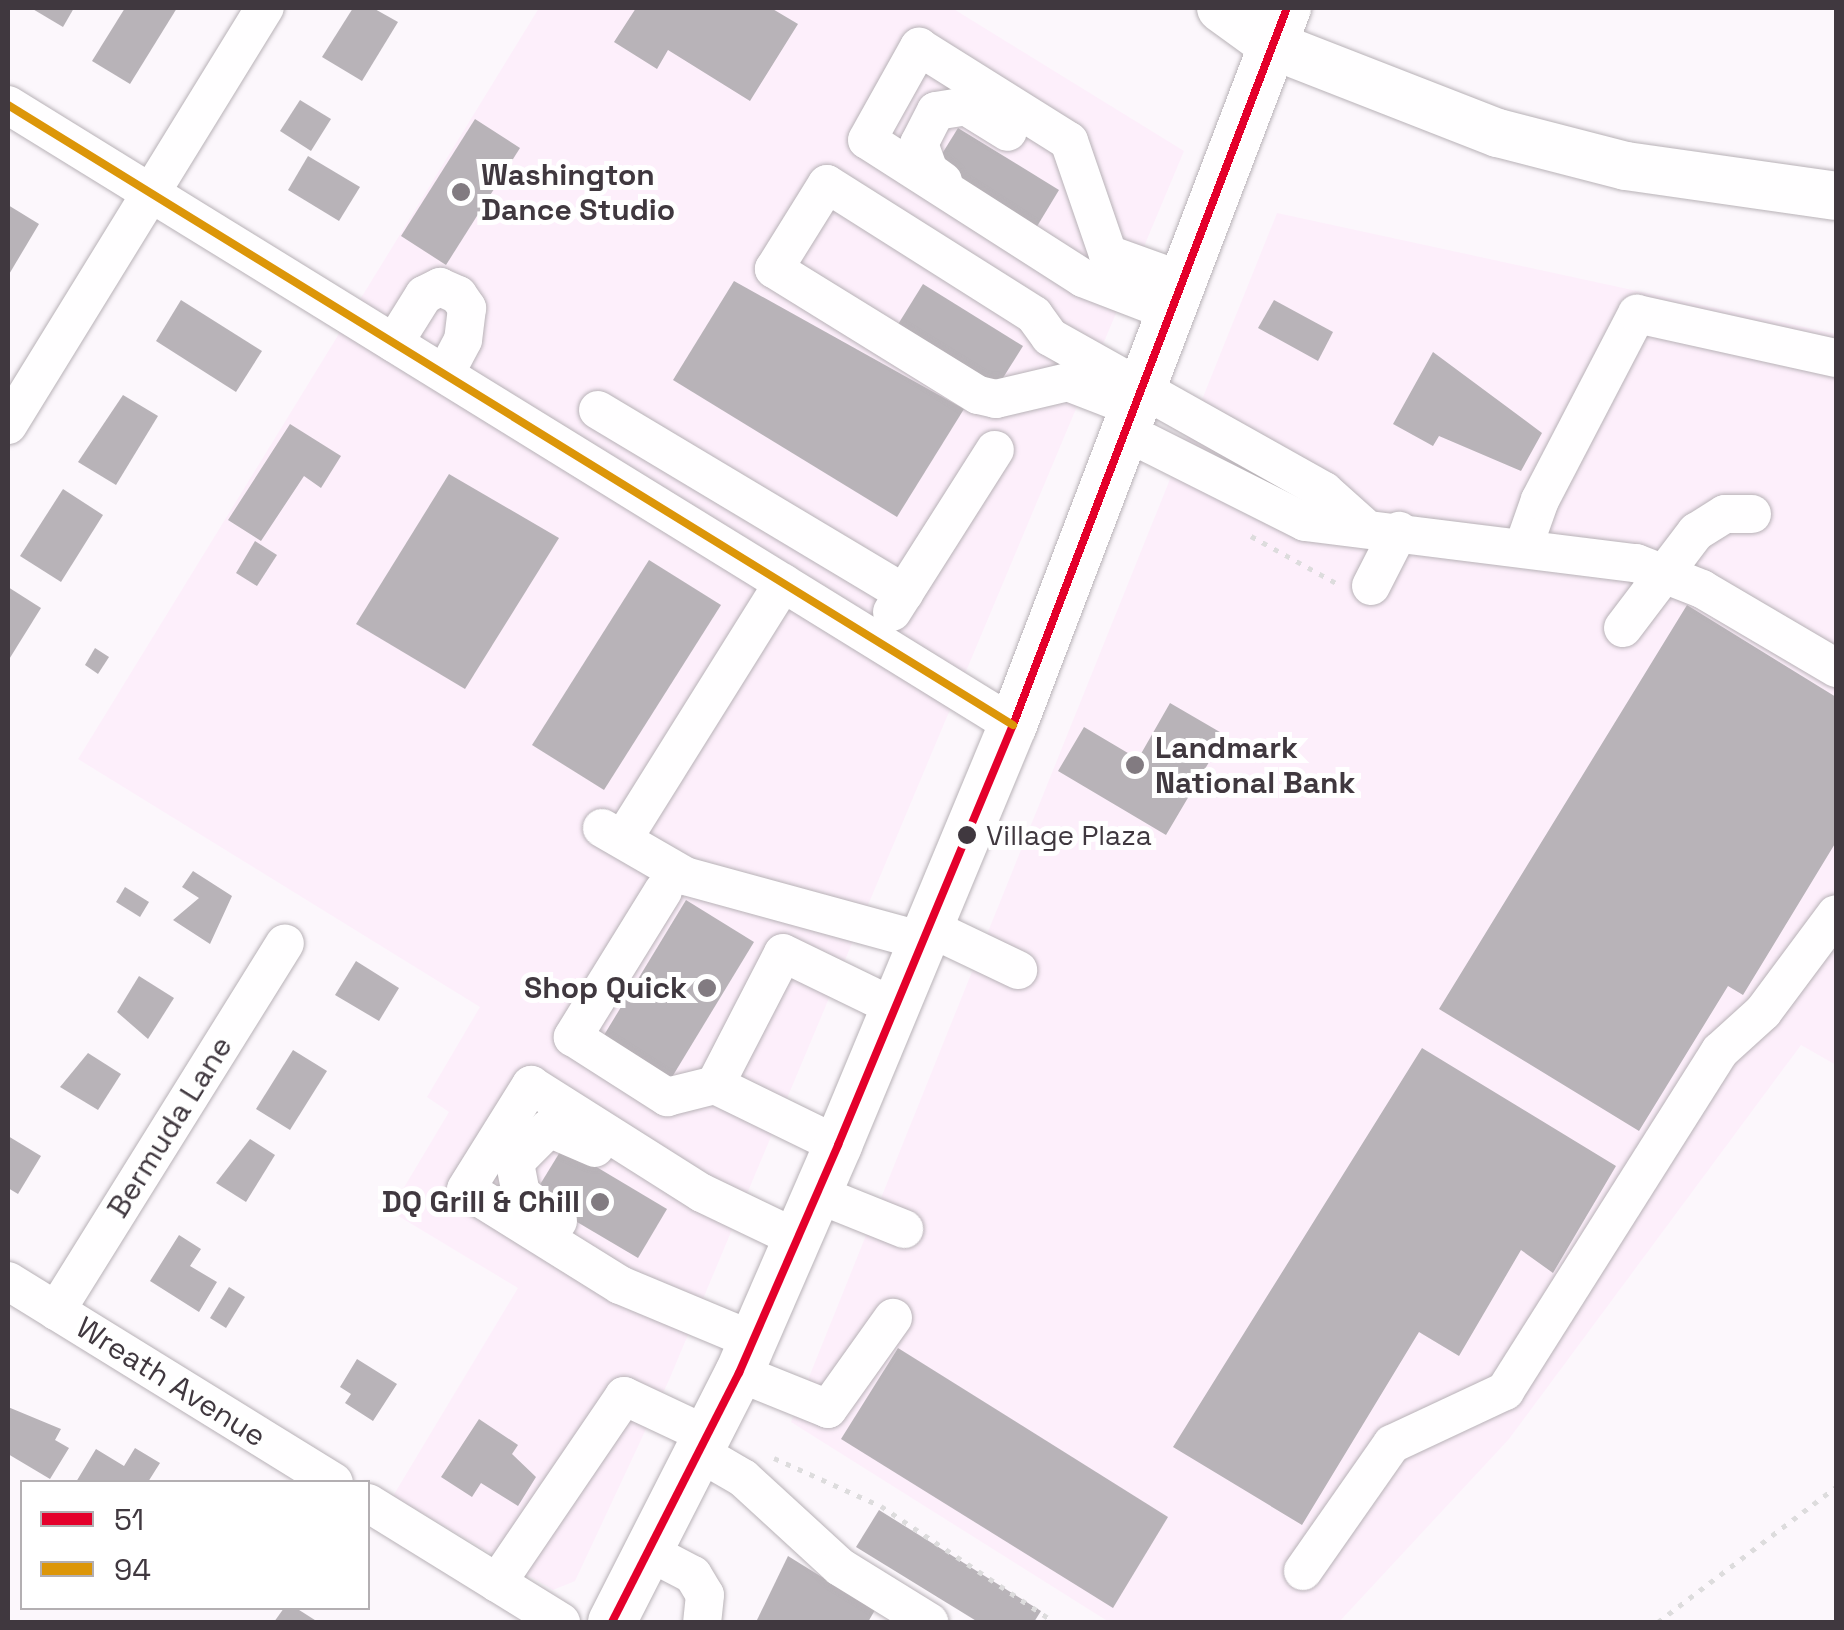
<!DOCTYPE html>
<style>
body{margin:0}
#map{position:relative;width:1844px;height:1630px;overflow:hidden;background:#fcf7fc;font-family:"Space Grotesk",sans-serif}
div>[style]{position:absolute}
.built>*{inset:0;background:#fdeffb}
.building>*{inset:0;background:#b8b3b8}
.path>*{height:5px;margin-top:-2.5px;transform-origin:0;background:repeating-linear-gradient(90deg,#dddcdd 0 5px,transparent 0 13px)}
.roads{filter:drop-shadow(0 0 2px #b8b2b7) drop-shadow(0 0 2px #b8b2b7)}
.minor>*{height:38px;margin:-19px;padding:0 19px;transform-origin:19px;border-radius:19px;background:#fffeff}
.major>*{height:48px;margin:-24px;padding:0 24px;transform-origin:24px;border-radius:24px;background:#fffeff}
.bus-1>*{height:8px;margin:-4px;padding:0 4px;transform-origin:4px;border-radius:4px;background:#e4002b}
.bus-2>*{height:8px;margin:-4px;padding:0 4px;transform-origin:4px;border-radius:4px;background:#dc9609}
.dots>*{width:28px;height:28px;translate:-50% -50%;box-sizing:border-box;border:5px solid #fff;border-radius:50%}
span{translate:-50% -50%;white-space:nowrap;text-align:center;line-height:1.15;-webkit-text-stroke:10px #fff;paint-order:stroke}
.bus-label{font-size:28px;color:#40383f}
.left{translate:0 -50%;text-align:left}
.poi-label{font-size:30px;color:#40383f;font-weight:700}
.right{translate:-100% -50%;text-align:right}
.street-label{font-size:30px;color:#40383f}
.frame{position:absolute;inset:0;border:10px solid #40383f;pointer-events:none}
.legend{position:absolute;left:20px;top:1480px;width:350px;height:130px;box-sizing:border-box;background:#fff;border:2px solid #b3afb2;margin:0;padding:12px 18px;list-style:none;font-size:30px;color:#40383f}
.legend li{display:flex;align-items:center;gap:20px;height:50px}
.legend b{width:50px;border:2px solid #b3afb2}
</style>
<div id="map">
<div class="built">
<div style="clip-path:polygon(539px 8px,952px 8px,1184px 151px,669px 1380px,575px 1581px,553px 1590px,393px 1496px,518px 1288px,390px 1211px,449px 1112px,427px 1097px,480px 1007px,78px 759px)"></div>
<div style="clip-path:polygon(1277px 213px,1836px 334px,1836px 1065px,1801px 1045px,1509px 1439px,1339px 1622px,1109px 1622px,791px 1422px)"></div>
</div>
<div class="building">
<div style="clip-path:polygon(31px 8px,74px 8px,63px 27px)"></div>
<div style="clip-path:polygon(125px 8px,177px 8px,130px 84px,92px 61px)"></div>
<div style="clip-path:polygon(353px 8px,373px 8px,398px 22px,362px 81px,322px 57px)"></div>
<div style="clip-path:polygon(636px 8px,771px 8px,798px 24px,750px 101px,668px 50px,657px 69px,614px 42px)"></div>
<div style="clip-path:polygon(300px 100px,331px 119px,311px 151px,280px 131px)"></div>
<div style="clip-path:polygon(475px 119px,520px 148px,446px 265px,401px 236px)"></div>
<div style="clip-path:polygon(958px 128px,1059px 190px,1033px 233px,932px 170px)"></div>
<div style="clip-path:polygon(308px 156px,360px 187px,339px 221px,288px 190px)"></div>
<div style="clip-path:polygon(8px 205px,39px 224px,8px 276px)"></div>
<div style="clip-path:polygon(734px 281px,964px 409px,897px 517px,673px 380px)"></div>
<div style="clip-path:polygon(923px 284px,1023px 346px,996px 389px,897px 326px)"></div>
<div style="clip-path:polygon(181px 300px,262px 351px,236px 392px,156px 341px)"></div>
<div style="clip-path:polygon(1274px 300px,1333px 332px,1318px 361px,1258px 328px)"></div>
<div style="clip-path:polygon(1433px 352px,1542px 433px,1521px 471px,1439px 436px,1433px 446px,1393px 424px)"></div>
<div style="clip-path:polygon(123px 395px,158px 416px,116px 485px,78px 462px)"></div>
<div style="clip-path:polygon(290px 424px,341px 456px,321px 488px,304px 476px,261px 541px,228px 520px)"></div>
<div style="clip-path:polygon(449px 474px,559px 538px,465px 689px,356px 624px)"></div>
<div style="clip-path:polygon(63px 489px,103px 515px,61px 582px,20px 556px)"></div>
<div style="clip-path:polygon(255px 541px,277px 555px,257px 586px,236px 573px)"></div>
<div style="clip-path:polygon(649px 560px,721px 605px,604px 790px,532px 745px)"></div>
<div style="clip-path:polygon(8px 587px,41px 608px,8px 661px)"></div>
<div style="clip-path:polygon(1687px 605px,1836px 697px,1836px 842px,1743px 995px,1728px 986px,1639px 1131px,1439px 1009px)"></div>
<div style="clip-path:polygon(95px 648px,109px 657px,98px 674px,85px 665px)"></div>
<div style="clip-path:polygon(1170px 703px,1225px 735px,1166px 835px,1058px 771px,1084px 727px,1138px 759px)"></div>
<div style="clip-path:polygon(193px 871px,232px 896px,210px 944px,173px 920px,199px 898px,182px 887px)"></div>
<div style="clip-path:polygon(125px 887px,149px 902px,140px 917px,116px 902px)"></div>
<div style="clip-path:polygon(686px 900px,754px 942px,666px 1087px,598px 1045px)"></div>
<div style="clip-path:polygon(356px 961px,399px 988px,379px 1021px,335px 995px)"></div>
<div style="clip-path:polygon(139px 976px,174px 998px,148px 1039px,117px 1012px)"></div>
<div style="clip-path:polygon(1422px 1048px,1616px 1166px,1553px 1273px,1521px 1250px,1459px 1356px,1419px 1332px,1302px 1525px,1173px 1447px)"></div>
<div style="clip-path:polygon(293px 1050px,327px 1071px,290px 1130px,256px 1109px)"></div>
<div style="clip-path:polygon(88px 1053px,121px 1074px,98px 1110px,60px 1087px)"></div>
<div style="clip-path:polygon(8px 1136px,41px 1156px,18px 1194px,8px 1188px)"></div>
<div style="clip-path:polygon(250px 1139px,275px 1155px,246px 1202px,216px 1183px)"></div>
<div style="clip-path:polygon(563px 1147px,667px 1209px,638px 1258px,533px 1196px)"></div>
<div style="clip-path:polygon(179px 1235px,201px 1249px,190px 1266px,217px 1282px,199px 1312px,150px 1281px)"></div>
<div style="clip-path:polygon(229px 1287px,245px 1297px,226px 1328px,210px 1318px)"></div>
<div style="clip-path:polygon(898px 1348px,1168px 1517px,1113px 1608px,841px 1439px)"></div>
<div style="clip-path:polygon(357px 1359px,397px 1384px,373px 1421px,345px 1403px,351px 1394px,340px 1387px)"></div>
<div style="clip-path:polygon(8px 1407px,61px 1429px,55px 1440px,69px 1448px,50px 1479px,8px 1454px)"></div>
<div style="clip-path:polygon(479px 1419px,518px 1445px,512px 1454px,536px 1477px,518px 1506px,481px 1483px,472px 1497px,441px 1477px)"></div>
<div style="clip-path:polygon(135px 1448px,160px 1463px,148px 1482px,76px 1482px,96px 1449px,124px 1466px)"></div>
<div style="clip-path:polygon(879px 1510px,1041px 1611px,1034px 1622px,978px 1622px,856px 1547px)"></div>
<div style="clip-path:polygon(788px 1556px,875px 1610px,868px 1622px,756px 1622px)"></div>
<div style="clip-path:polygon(284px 1608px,296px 1608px,318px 1622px,274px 1622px)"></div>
</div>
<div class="path">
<div style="left:1251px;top:536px;width:99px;rotate:28.9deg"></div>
<div style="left:774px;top:1458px;width:117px;rotate:24.2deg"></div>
<div style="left:881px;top:1506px;width:208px;rotate:33.8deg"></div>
<div style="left:1658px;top:1622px;width:223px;rotate:-37.2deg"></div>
</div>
<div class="roads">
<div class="minor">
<div style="left:8px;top:105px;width:1181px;rotate:31.67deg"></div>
<div style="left:943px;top:181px;width:17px;rotate:-144deg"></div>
<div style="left:929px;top:171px;width:29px;rotate:-110deg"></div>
<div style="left:919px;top:144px;width:37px;rotate:-63deg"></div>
<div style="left:936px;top:111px;width:30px;rotate:-9deg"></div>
<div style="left:966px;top:106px;width:49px;rotate:31.8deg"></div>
<div style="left:1171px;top:312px;width:94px;rotate:-158.9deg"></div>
<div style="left:1083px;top:278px;width:256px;rotate:-147.4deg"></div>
<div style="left:867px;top:140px;width:107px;rotate:-60.8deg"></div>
<div style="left:919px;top:47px;width:177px;rotate:32.1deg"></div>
<div style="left:1069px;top:141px;width:120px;rotate:71deg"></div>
<div style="left:1108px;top:254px;width:80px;rotate:19.8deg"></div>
<div style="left:394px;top:343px;width:57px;rotate:-58deg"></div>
<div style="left:424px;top:295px;width:18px;rotate:-27deg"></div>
<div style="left:440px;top:287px;width:20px;rotate:24deg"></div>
<div style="left:458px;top:295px;width:16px;rotate:55deg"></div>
<div style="left:467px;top:308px;width:32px;rotate:97deg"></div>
<div style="left:463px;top:340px;width:38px;rotate:118deg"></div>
<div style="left:1135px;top:408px;width:72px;rotate:-158.8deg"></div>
<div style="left:1068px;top:382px;width:74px;rotate:166.7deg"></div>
<div style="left:996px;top:399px;width:18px;rotate:-167deg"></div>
<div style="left:978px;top:395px;width:240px;rotate:-148.3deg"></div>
<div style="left:774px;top:269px;width:100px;rotate:-58.1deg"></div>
<div style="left:827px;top:184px;width:245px;rotate:32.3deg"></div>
<div style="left:1034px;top:315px;width:27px;rotate:54deg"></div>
<div style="left:1050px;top:337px;width:314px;rotate:29.3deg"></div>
<div style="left:1324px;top:491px;width:51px;rotate:41.8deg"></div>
<div style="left:598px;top:410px;width:357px;rotate:30.9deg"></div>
<div style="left:8px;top:425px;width:490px;rotate:-58.4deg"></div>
<div style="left:1126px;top:432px;width:200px;rotate:26.7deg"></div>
<div style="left:1305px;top:522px;width:334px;rotate:7.1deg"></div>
<div style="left:1636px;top:563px;width:71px;rotate:21.5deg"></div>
<div style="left:1702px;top:589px;width:156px;rotate:30.5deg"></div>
<div style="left:1523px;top:548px;width:51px;rotate:-70.5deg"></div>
<div style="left:1540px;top:500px;width:210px;rotate:-62.5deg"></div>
<div style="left:1637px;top:314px;width:204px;rotate:12.5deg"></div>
<div style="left:1371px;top:586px;width:62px;rotate:-63deg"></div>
<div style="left:892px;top:612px;width:192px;rotate:-57.6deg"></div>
<div style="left:1623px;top:628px;width:121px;rotate:-52.8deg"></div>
<div style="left:1696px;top:532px;width:34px;rotate:-32deg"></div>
<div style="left:1725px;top:514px;width:27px"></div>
<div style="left:602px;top:828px;width:96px;rotate:30deg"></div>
<div style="left:685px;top:876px;width:246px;rotate:15.3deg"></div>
<div style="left:623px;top:839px;width:302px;rotate:-58deg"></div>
<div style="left:663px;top:891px;width:172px;rotate:121.7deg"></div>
<div style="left:573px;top:1037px;width:112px;rotate:32.6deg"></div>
<div style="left:667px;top:1097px;width:49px;rotate:-14deg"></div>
<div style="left:928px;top:927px;width:100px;rotate:25.5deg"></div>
<div style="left:838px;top:1145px;width:137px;rotate:-154deg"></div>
<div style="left:715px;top:1085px;width:148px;rotate:-62.7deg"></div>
<div style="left:783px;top:953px;width:123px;rotate:25.9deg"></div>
<div style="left:817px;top:1194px;width:94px;rotate:21.9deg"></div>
<div style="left:558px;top:1221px;width:46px;rotate:-143.9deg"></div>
<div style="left:521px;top:1194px;width:33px;rotate:-101deg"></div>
<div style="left:515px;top:1162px;width:48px;rotate:-45deg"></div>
<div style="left:549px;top:1128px;width:50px;rotate:23.5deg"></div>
<div style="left:8px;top:1281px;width:383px;rotate:31.7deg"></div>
<div style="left:56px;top:1311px;width:433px;rotate:-58.1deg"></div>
<div style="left:754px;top:1341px;width:145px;rotate:-157.3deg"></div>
<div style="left:620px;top:1285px;width:181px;rotate:-148.1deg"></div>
<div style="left:466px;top:1189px;width:123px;rotate:-58deg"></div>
<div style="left:531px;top:1085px;width:202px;rotate:32.3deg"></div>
<div style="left:702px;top:1193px;width:106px;rotate:25.6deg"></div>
<div style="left:739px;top:1373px;width:96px;rotate:22deg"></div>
<div style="left:828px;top:1409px;width:112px;rotate:-54.5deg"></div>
<div style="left:700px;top:1453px;width:50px;rotate:30.2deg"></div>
<div style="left:743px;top:1478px;width:132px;rotate:42.5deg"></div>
<div style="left:840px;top:1567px;width:105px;rotate:31.7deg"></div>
<div style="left:368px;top:1503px;width:227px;rotate:31.7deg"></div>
<div style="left:651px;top:1553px;width:47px;rotate:27.6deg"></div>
<div style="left:693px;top:1575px;width:23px;rotate:59deg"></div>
<div style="left:705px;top:1595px;width:27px;rotate:96deg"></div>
<div style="left:1303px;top:1571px;width:155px;rotate:-55deg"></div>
<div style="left:1392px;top:1444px;width:125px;rotate:-25.1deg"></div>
<div style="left:1505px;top:1391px;width:402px;rotate:-57.7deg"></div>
<div style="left:1720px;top:1051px;width:58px;rotate:-42.2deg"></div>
<div style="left:1763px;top:1012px;width:122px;rotate:-53.3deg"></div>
<div style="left:497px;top:1583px;width:226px;rotate:-55.8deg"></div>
<div style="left:624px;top:1396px;width:94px;rotate:25.2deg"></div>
</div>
<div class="major">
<div style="left:1221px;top:8px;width:63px;rotate:36deg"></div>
<div style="left:1272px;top:45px;width:243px;rotate:21.3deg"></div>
<div style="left:1498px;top:133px;width:132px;rotate:14.5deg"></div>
<div style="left:1626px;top:166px;width:212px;rotate:8.1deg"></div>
<div style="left:612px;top:1622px;width:280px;rotate:-63deg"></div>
<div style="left:739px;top:1373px;width:249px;rotate:-66.5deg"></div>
<div style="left:838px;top:1145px;width:455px;rotate:-67.4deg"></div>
<div style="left:1013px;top:725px;width:768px;rotate:-69.09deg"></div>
</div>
</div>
<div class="bus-1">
<div style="left:612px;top:1622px;width:280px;rotate:-63deg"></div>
<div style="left:739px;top:1373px;width:249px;rotate:-66.5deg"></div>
<div style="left:838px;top:1145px;width:455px;rotate:-67.4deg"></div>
<div style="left:1013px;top:725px;width:768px;rotate:-69.09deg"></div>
</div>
<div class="bus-2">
<div style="left:8px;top:105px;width:1181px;rotate:31.67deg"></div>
</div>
<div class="dots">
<div style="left:461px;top:192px;background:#827b81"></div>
<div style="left:1135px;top:765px;background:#827b81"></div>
<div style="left:967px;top:835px;background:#40383f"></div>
<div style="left:707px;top:988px;background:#827b81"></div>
<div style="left:600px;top:1202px;background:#827b81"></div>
</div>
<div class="bus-label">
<span class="left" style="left:986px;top:835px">Village Plaza</span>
</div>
<div class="poi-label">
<span class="left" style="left:481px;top:192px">Washington<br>Dance Studio</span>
<span class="left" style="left:1155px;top:765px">Landmark<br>National Bank</span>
<span class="right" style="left:687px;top:988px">Shop Quick</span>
<span class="right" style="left:580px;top:1202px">DQ Grill &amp; Chill</span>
</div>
<div class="street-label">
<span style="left:170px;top:1127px;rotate:-58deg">Bermuda Lane</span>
<span style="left:171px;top:1382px;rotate:32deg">Wreath Avenue</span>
</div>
<div class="frame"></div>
<ul class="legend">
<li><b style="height:12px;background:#e4002b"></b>51</li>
<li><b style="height:12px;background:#dc9609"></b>94</li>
</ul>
</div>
